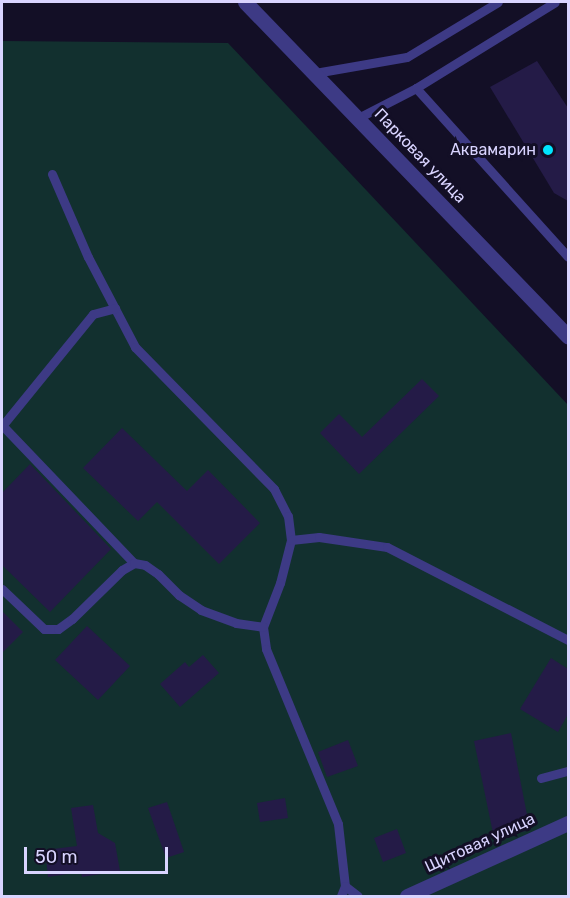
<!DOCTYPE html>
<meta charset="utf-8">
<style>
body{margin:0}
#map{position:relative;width:570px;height:898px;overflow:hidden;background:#130f26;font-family:Rubik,sans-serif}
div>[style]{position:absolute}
.green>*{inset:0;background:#12302f}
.building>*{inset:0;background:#241b47}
.lane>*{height:9px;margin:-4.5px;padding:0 4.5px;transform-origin:4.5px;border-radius:4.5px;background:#3d3a85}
.street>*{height:15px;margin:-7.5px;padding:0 7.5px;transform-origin:7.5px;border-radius:7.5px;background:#3d3a85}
.dots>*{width:16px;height:16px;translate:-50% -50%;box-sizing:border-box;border:3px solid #130f26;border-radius:50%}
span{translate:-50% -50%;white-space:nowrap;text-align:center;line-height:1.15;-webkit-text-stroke:6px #130f26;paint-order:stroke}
.poi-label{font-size:16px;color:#d9d4ff}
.right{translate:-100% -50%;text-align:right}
.street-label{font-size:16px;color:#d9d4ff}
.frame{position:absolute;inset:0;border:3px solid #d9d4ff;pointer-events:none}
.scale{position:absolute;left:24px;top:847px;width:144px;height:27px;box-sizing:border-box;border:3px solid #d9d4ff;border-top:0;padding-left:8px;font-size:18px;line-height:21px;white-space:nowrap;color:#d9d4ff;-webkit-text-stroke:4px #130f26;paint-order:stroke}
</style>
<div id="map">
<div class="green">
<div style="clip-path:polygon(2px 41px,228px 43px,568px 405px,568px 896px,2px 896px)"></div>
</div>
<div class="building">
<div style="clip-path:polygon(537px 61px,568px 108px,568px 201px,554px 193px,490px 87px)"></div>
<div style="clip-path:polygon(422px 379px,439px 396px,359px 474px,320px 433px,339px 414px,362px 437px)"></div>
<div style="clip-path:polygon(122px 428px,187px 491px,208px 470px,260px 523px,219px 564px,157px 502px,138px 521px,83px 468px)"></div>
<div style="clip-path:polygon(30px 464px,111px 549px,50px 612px,2px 565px,2px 493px)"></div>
<div style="clip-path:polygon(2px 611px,23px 632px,2px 653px)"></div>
<div style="clip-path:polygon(87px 626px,130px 666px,98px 700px,55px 660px)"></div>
<div style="clip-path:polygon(203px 655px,219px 673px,180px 707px,160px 684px,185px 662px,189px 667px)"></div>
<div style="clip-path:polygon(551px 658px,568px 669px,568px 714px,558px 732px,520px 709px)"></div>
<div style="clip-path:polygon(511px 733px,530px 830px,494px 838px,474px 741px)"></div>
<div style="clip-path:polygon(348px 740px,358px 766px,327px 777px,318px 752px)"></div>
<div style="clip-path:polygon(285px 798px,288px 818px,260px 822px,257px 803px)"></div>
<div style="clip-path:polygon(167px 802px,184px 852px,166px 858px,148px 808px)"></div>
<div style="clip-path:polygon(93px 805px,98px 833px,115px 843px,120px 871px,82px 877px,81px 872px,48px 877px,45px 850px,77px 846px,71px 808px)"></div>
<div style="clip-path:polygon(397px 829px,406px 853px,383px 862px,374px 838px)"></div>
</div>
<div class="lane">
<div style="left:315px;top:73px;width:93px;rotate:-9.9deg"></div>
<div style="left:407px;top:57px;width:106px;rotate:-31.1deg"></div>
<div style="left:416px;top:88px;width:227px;rotate:48deg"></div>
<div style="left:358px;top:118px;width:65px;rotate:-27.3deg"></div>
<div style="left:416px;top:88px;width:163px;rotate:-31.7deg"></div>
<div style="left:52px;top:174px;width:90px;rotate:66.6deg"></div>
<div style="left:88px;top:257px;width:102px;rotate:62.4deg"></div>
<div style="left:135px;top:347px;width:199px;rotate:45.6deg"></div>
<div style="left:274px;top:489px;width:30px;rotate:63deg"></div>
<div style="left:288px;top:516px;width:24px;rotate:83deg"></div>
<div style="left:291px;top:540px;width:44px;rotate:104.3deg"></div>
<div style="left:280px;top:583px;width:47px;rotate:111.1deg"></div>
<div style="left:263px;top:627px;width:22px;rotate:82deg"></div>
<div style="left:266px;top:649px;width:189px;rotate:67.6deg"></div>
<div style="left:338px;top:824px;width:62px;rotate:83.6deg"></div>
<div style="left:345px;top:886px;width:11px;rotate:112deg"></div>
<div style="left:2px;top:425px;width:191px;rotate:46.3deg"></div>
<div style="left:2px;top:426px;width:144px;rotate:-50.9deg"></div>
<div style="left:93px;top:314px;width:23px;rotate:-15deg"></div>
<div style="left:291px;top:540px;width:28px;rotate:-6deg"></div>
<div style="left:319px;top:537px;width:69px;rotate:8.4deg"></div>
<div style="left:387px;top:547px;width:203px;rotate:27.2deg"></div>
<div style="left:2px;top:589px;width:58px;rotate:43.6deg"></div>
<div style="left:44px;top:629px;width:14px"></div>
<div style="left:58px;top:629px;width:17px;rotate:-36deg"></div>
<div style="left:72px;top:619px;width:70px;rotate:-44.4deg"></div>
<div style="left:122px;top:570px;width:14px;rotate:-30deg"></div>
<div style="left:134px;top:563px;width:11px;rotate:10deg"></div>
<div style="left:145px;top:565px;width:16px;rotate:35deg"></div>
<div style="left:158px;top:574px;width:30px;rotate:45deg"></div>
<div style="left:179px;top:595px;width:27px;rotate:34deg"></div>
<div style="left:201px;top:610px;width:37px;rotate:20deg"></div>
<div style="left:236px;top:623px;width:27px;rotate:8deg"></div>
<div style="left:541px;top:778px;width:28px;rotate:-15deg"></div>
<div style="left:345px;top:886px;width:16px;rotate:38deg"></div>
</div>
<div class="street">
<div style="left:245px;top:2px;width:465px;rotate:46deg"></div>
<div style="left:407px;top:896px;width:177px;rotate:-24.4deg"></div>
</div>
<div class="dots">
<div style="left:548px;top:150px;background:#00e5ff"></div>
</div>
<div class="poi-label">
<span class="right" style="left:536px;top:150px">Аквамарин</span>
</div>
<div class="street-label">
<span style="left:420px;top:156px;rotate:46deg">Парковая улица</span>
<span style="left:480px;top:843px;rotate:-25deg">Щитовая улица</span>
</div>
<div class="frame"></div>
<div class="scale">50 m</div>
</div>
